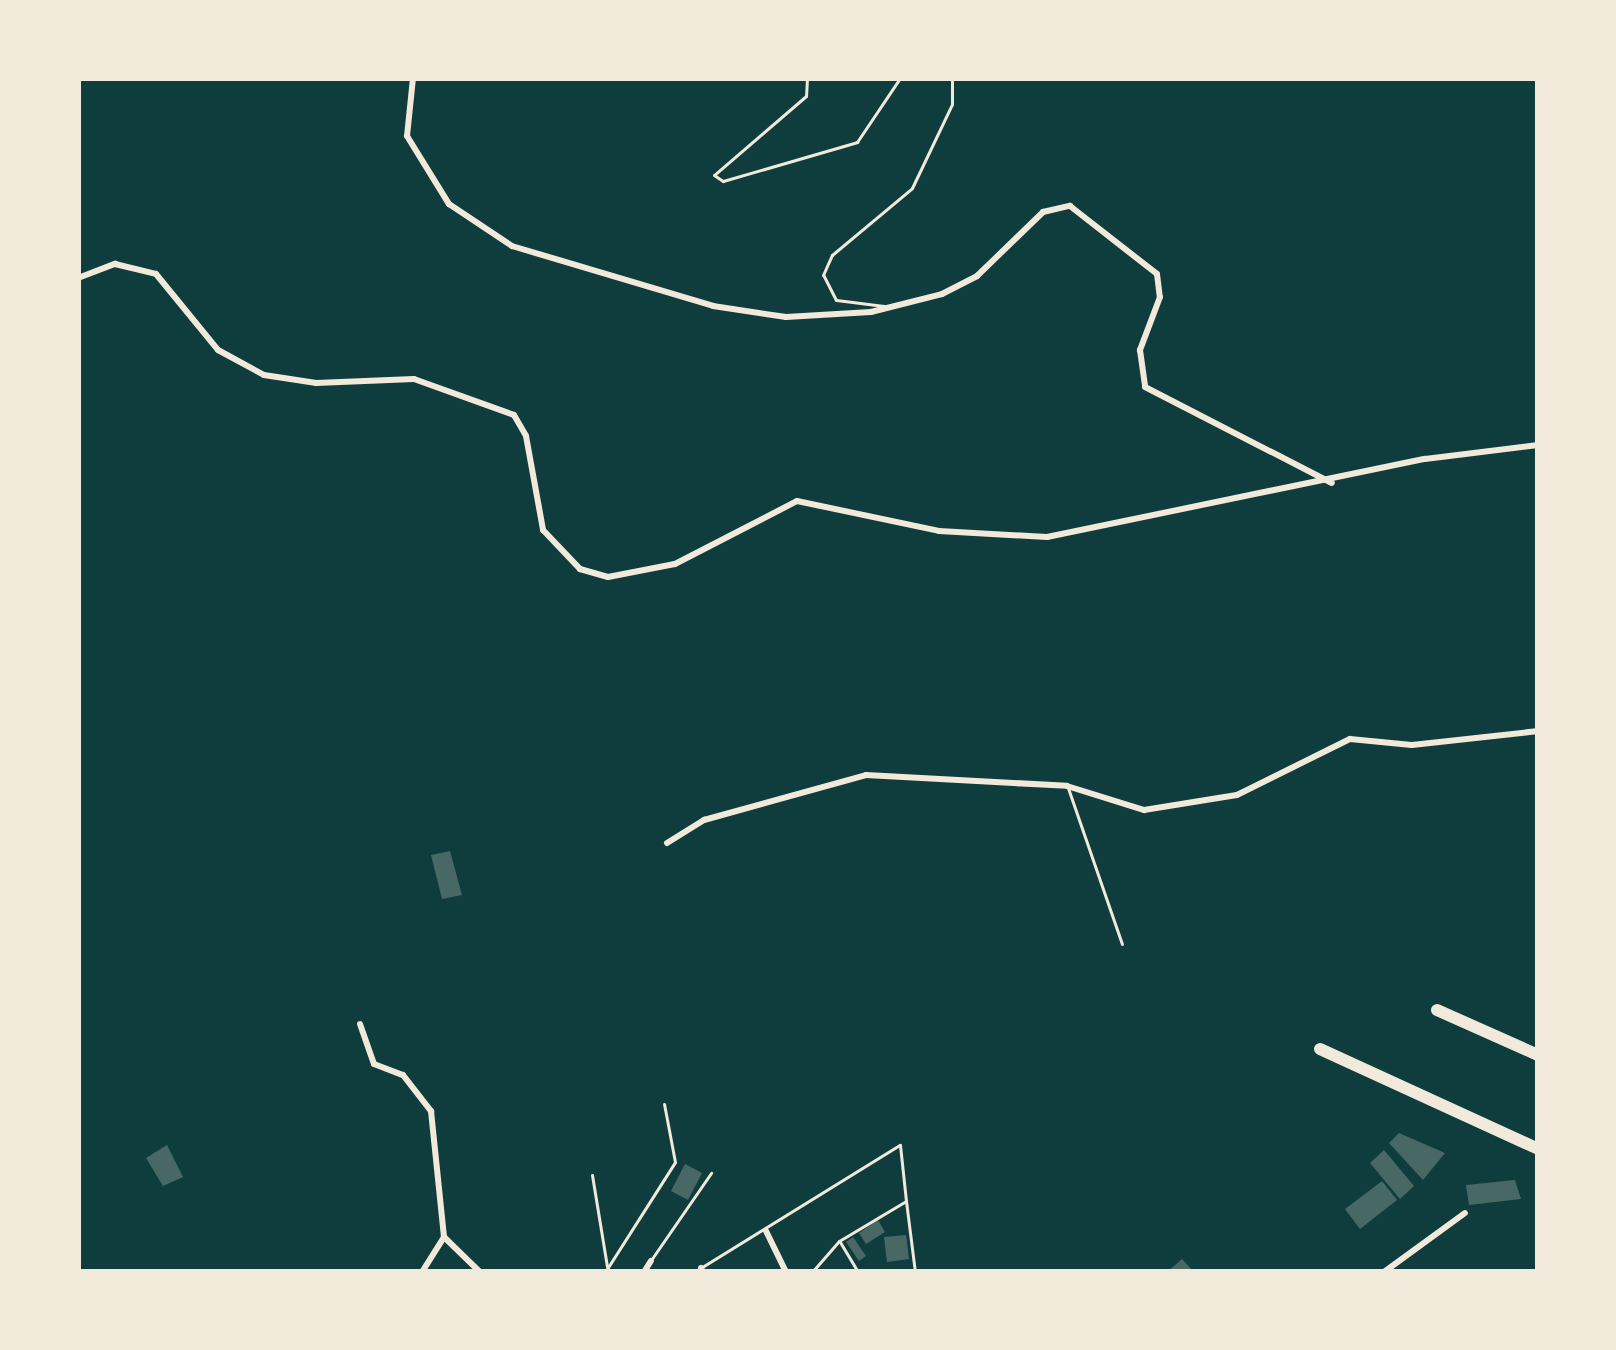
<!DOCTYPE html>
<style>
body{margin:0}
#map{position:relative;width:1616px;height:1350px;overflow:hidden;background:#0f3d3e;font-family:"DejaVu Sans",sans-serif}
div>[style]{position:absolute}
.building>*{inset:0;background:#486865}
.service>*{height:3px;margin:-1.5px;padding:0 1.5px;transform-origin:1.5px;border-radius:1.5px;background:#f1e9da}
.minor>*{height:6px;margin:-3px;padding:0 3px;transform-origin:3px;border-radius:3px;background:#f1e9da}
.motorway>*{height:12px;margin:-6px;padding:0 6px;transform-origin:6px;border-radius:6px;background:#f1e9da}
span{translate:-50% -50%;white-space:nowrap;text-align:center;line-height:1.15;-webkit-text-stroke:10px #f1e9da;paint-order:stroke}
.frame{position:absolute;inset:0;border:81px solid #f1e9da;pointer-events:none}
</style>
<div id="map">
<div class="building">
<div style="clip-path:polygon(450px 851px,462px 895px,442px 899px,431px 855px)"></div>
<div style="clip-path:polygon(1399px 1133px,1445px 1153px,1423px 1180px,1389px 1143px)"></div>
<div style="clip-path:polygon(167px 1145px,183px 1177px,163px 1186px,146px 1158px)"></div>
<div style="clip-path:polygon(1384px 1150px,1414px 1186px,1400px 1199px,1370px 1163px)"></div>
<div style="clip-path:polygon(685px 1164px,702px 1173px,688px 1200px,671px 1191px)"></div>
<div style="clip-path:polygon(1515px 1180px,1521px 1199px,1469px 1205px,1466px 1185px)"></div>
<div style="clip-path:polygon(1382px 1181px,1397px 1200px,1360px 1229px,1345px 1209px)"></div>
<div style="clip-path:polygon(878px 1220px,885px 1232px,866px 1244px,859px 1233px)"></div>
<div style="clip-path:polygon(906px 1235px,909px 1259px,887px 1262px,884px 1237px)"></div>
<div style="clip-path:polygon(853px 1237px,866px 1256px,859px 1261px,846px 1242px)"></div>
<div style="clip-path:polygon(1182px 1259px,1194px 1272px,1167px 1272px)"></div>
</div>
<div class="service">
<div style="left:807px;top:78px;width:18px;rotate:93deg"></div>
<div style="left:806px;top:96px;width:121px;rotate:139.3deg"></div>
<div style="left:714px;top:175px;width:11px;rotate:34deg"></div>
<div style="left:723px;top:181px;width:140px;rotate:-16.2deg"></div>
<div style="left:857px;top:142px;width:77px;rotate:-56.1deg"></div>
<div style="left:884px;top:306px;width:48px;rotate:-172.9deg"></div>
<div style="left:836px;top:300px;width:28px;rotate:-117deg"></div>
<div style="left:823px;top:275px;width:22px;rotate:-66deg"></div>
<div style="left:832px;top:255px;width:104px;rotate:-39.9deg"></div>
<div style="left:912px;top:188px;width:93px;rotate:-64.5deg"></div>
<div style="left:952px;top:104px;width:26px;rotate:-90deg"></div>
<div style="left:1068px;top:788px;width:165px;rotate:70.9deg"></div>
<div style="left:592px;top:1175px;width:93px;rotate:80.7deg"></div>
<div style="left:840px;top:1242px;width:35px;rotate:59deg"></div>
<div style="left:651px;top:1260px;width:106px;rotate:-55.4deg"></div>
<div style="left:605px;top:1272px;width:130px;rotate:-57.5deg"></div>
<div style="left:675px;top:1162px;width:59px;rotate:-100.7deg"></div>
<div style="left:694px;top:1272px;width:242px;rotate:-31.7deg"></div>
<div style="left:900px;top:1145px;width:56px;rotate:83.9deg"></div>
<div style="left:812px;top:1272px;width:41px;rotate:-48.9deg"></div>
<div style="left:839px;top:1241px;width:78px;rotate:-30.8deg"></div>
<div style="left:906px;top:1201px;width:72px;rotate:82.8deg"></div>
</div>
<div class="minor">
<div style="left:413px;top:78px;width:58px;rotate:95.9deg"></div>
<div style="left:407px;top:136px;width:80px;rotate:58.3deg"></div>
<div style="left:449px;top:204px;width:76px;rotate:33.7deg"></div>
<div style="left:512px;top:246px;width:210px;rotate:16.6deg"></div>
<div style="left:713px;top:306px;width:74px;rotate:8.6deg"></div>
<div style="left:786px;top:317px;width:85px;rotate:-3.4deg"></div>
<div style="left:871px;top:312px;width:73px;rotate:-14.2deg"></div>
<div style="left:942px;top:294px;width:39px;rotate:-27deg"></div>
<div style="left:977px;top:276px;width:92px;rotate:-44.1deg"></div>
<div style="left:1043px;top:212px;width:28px;rotate:-13deg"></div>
<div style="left:1070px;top:206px;width:110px;rotate:38deg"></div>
<div style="left:1157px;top:274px;width:23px;rotate:83deg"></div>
<div style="left:1160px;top:297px;width:57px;rotate:110.7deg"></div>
<div style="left:1140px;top:350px;width:37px;rotate:82deg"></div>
<div style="left:1145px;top:387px;width:210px;rotate:27.2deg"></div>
<div style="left:78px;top:278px;width:40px;rotate:-21deg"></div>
<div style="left:115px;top:264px;width:42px;rotate:13.7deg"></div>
<div style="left:156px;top:274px;width:98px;rotate:50.8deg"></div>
<div style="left:218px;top:350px;width:52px;rotate:28.5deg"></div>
<div style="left:264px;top:375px;width:53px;rotate:8.7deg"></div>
<div style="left:316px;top:383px;width:98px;rotate:-2.3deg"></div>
<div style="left:414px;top:379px;width:106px;rotate:19.8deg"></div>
<div style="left:514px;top:415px;width:24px;rotate:60deg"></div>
<div style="left:526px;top:436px;width:96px;rotate:79.7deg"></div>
<div style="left:543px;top:530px;width:54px;rotate:46.5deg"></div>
<div style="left:580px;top:569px;width:29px;rotate:16deg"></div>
<div style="left:608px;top:577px;width:68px;rotate:-11deg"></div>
<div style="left:675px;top:564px;width:137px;rotate:-27.3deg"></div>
<div style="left:797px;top:501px;width:145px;rotate:11.9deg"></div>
<div style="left:939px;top:531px;width:108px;rotate:3.2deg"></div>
<div style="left:1047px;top:537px;width:386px;rotate:-11.7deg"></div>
<div style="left:1425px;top:459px;width:114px;rotate:-7.1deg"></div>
<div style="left:667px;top:843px;width:44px;rotate:-31.9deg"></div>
<div style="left:704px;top:820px;width:168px;rotate:-15.5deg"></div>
<div style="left:866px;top:775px;width:201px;rotate:3.1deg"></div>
<div style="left:1067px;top:786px;width:81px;rotate:17.3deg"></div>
<div style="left:1144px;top:810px;width:94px;rotate:-9.2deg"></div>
<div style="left:1237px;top:795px;width:126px;rotate:-26.4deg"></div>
<div style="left:1350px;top:739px;width:62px;rotate:5.5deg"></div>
<div style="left:1412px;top:745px;width:127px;rotate:-6.3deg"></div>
<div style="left:360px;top:1024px;width:42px;rotate:70.7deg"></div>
<div style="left:374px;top:1064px;width:31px;rotate:21deg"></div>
<div style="left:403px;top:1075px;width:46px;rotate:52.1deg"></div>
<div style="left:431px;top:1111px;width:127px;rotate:84.1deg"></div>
<div style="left:444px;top:1237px;width:50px;rotate:44.2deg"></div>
<div style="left:766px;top:1231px;width:46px;rotate:64deg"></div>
<div style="left:701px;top:1268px;width:4px;rotate:63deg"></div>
<div style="left:422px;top:1272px;width:41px;rotate:-57.8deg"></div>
<div style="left:644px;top:1272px;width:13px;rotate:-58deg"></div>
<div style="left:1384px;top:1272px;width:100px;rotate:-36.1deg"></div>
</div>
<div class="motorway">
<div style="left:1437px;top:1010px;width:111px;rotate:24deg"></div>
<div style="left:1320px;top:1049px;width:240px;rotate:24.6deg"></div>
</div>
<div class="frame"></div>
</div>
